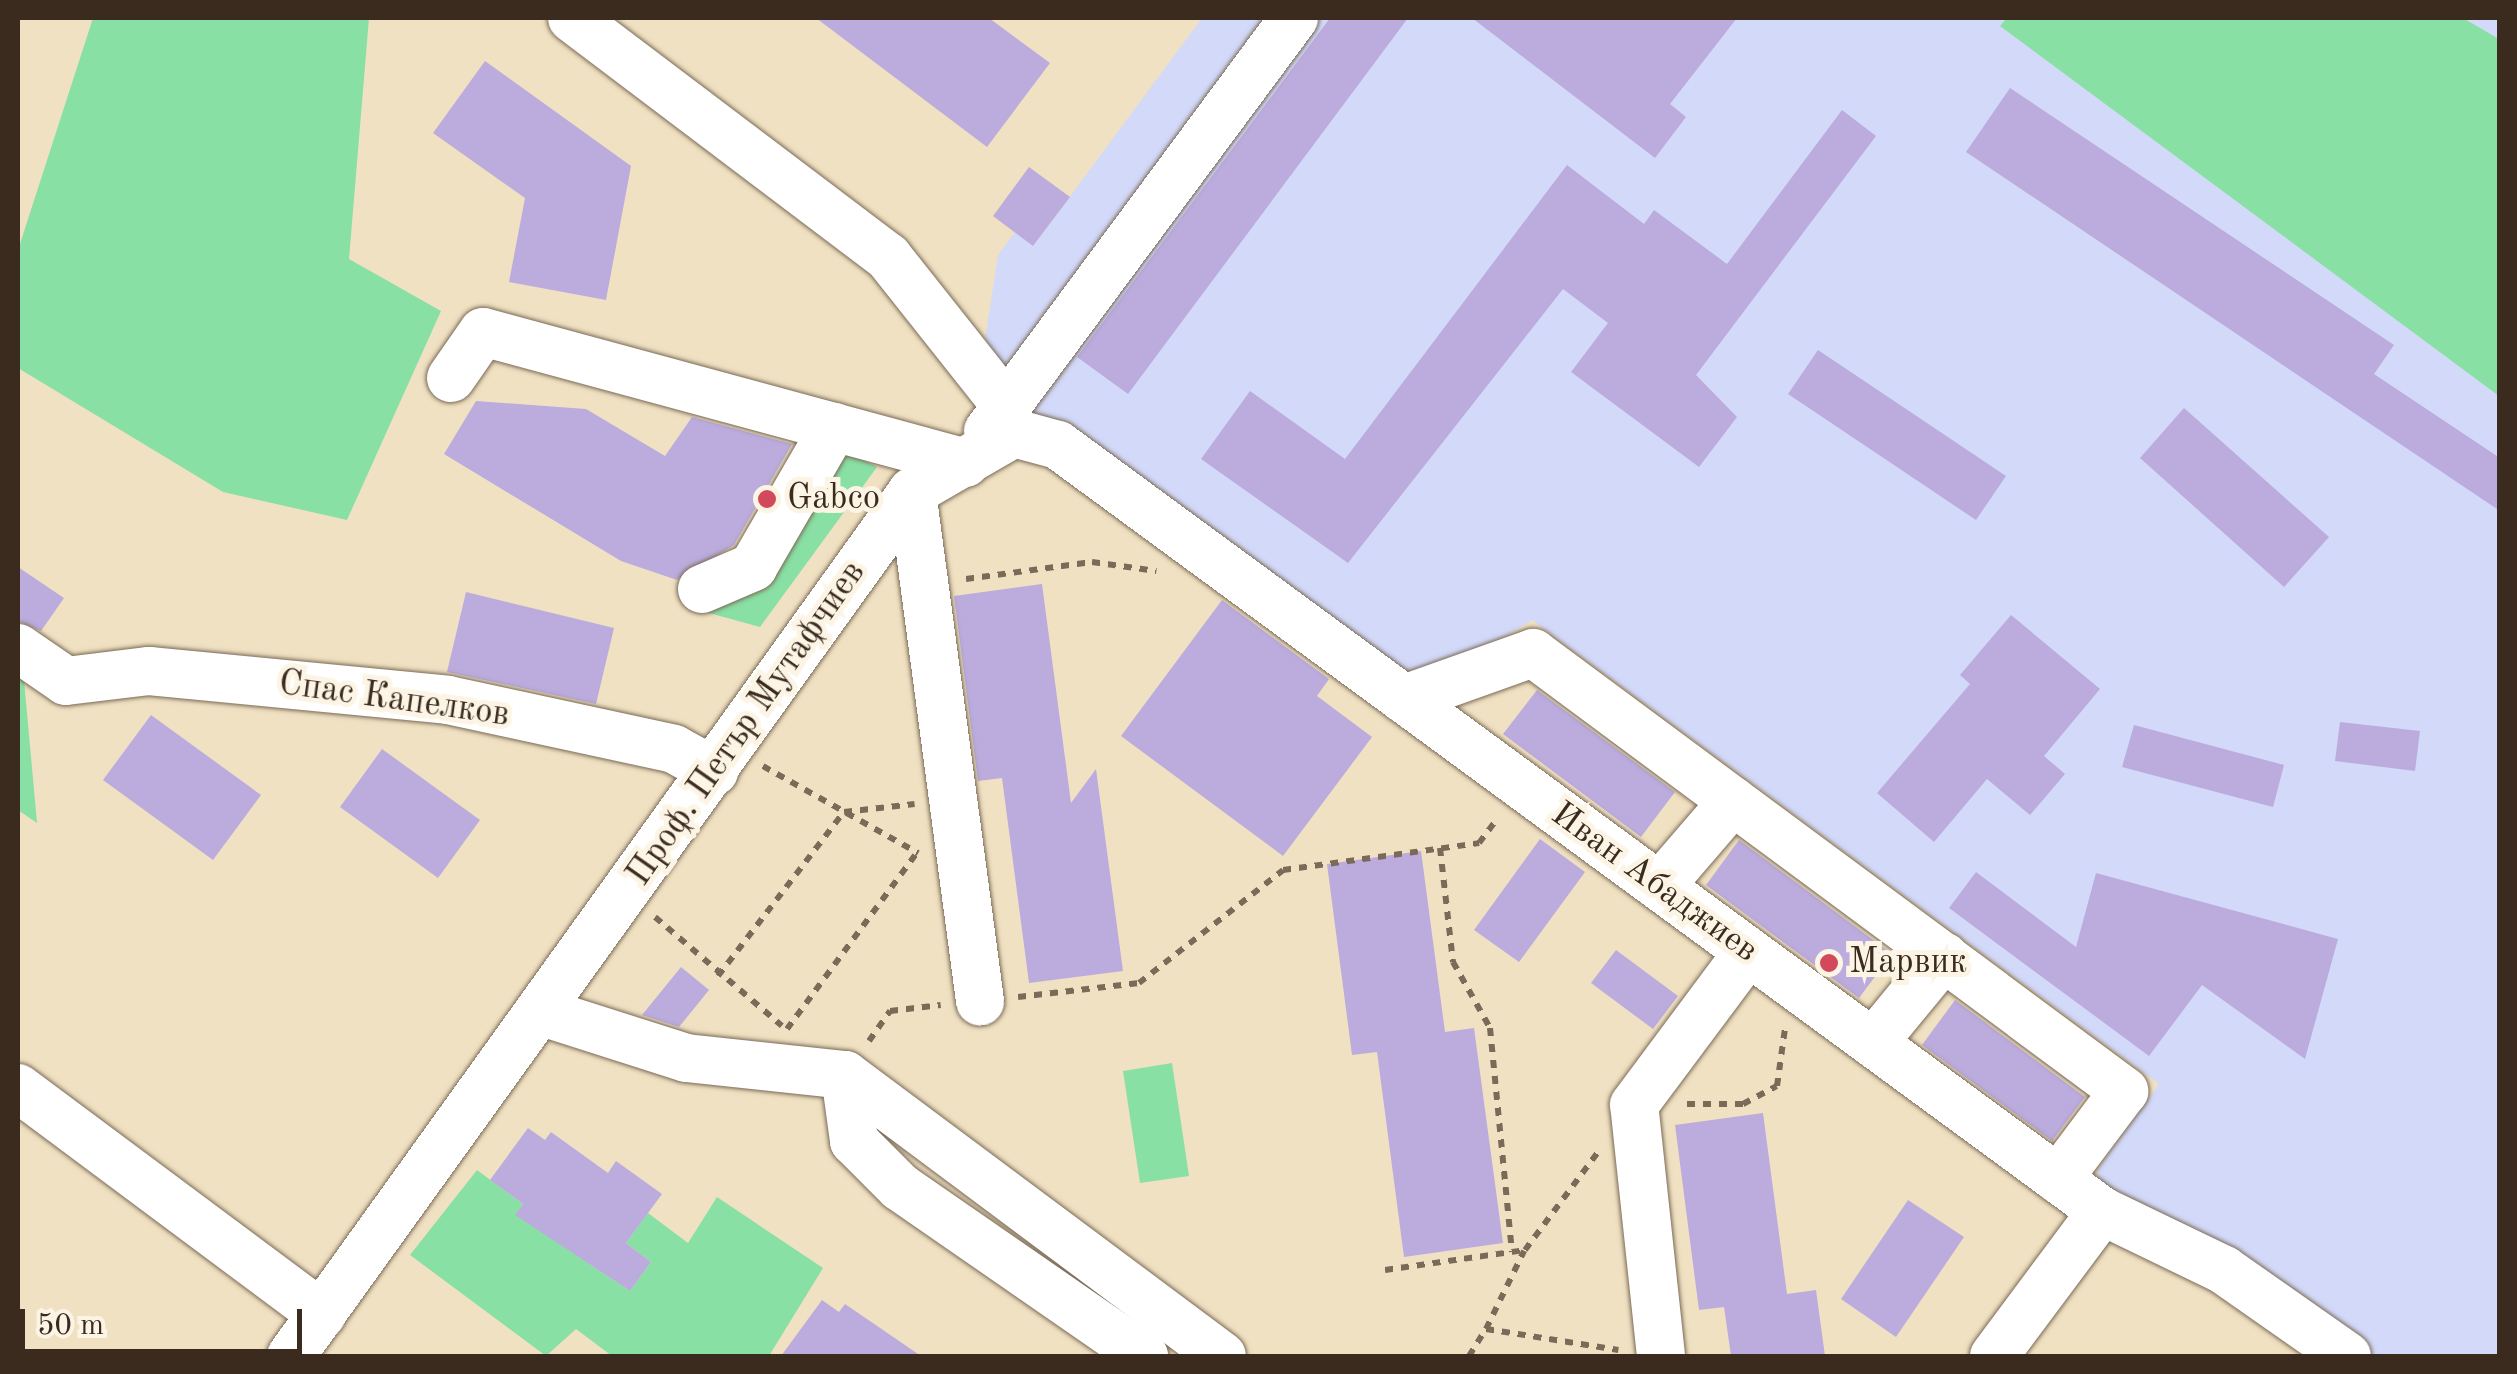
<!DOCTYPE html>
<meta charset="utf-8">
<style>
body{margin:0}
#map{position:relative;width:2517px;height:1374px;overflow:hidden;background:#f0e1c2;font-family:"Old Standard TT",serif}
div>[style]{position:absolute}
.built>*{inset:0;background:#d3d9f9}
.green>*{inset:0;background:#89e0a4}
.building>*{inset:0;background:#bbacdd}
.path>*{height:6px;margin-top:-3px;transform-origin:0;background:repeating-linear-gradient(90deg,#7a6a57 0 8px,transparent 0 16px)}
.roads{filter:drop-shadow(0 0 2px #7a6a57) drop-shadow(0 0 2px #7a6a57)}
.minor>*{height:48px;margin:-24px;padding:0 24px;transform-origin:24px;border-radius:24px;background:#fff}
.dots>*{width:28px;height:28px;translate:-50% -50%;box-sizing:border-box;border:5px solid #fcf5e5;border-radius:50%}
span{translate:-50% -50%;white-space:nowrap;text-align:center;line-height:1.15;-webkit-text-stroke:10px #fcf5e5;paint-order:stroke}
.poi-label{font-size:35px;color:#3b2a1e}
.left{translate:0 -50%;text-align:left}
.street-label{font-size:35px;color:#3b2a1e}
.frame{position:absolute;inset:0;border:20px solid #3b2a1e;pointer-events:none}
.scale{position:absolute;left:20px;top:1309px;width:282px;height:45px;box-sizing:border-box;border:5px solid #3b2a1e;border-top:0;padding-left:12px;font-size:30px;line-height:35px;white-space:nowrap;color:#3b2a1e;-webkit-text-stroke:8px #fcf5e5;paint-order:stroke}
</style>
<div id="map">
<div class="built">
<div style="clip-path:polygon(1202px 18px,2499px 18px,2499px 1356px,2347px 1356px,2102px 1211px,2097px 1170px,2159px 1084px,1532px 620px,1404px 699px,1058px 445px,966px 463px,998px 255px,1015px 232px,1034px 245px)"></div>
</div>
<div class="green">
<div style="clip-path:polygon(93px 18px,369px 18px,349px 259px,441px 311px,347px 520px,223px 492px,18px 368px,18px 250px)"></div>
<div style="clip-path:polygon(2007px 18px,2463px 18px,2499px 39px,2499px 396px,2000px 26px)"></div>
<div style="clip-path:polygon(841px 448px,877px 467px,760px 627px,698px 610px)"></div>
<div style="clip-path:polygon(18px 676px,24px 680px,37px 823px,18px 810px)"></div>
<div style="clip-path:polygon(1172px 1063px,1189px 1176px,1140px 1183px,1123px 1071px)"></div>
<div style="clip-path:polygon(477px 1170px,523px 1204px,516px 1215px,630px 1291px,651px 1262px,626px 1243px,648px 1213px,688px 1243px,717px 1197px,823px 1268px,769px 1356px,612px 1356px,576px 1329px,546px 1356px,410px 1255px)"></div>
</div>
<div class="building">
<div style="clip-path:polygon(816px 18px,989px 18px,1050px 63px,987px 147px)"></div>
<div style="clip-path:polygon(1330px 18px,1408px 18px,1128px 394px,1077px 357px)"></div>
<div style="clip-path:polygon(1472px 18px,1737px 18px,1670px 104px,1686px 117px,1655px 158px)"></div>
<div style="clip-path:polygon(485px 61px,631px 166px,606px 300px,509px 282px,525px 198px,433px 133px)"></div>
<div style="clip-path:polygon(2010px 88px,2394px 345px,2374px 374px,2500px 458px,2500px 511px,1966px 152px)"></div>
<div style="clip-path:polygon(1842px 110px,1876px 136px,1696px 375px,1737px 417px,1699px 467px,1571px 372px,1608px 323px,1563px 289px,1348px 563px,1201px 459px,1250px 391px,1345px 459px,1567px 165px,1644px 224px,1654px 210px,1727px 264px)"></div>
<div style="clip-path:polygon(1029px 167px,1070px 197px,1033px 246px,993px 216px)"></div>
<div style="clip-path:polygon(1818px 350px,2006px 476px,1976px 520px,1788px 394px)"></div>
<div style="clip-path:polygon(476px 401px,586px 409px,665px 456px,692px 417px,792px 444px,734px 545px,677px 580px,621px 561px,444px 454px)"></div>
<div style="clip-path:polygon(2184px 408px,2329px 537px,2284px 587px,2140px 458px)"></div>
<div style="clip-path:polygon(18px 567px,64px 598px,41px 631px,18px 621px)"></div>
<div style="clip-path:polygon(1042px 584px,1071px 803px,1096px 769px,1123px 971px,1029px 983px,1002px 778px,978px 781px,954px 596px)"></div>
<div style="clip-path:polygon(466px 592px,614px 628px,596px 704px,447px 672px)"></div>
<div style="clip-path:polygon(1222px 600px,1329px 679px,1317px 696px,1372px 737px,1283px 856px,1121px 736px)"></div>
<div style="clip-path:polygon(2011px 615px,2100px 689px,2044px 756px,2065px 774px,2030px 815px,1987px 779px,1934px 842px,1877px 793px,1970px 684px,1960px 675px)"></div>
<div style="clip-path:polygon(1537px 690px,1675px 792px,1641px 837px,1503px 734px)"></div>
<div style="clip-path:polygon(151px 715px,261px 795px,213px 860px,103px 780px)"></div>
<div style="clip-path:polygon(2340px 722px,2420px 731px,2415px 771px,2335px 761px)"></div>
<div style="clip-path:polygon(2134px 725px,2284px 765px,2273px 807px,2122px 767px)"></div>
<div style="clip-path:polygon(382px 749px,480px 820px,438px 878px,340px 807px)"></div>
<div style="clip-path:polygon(1540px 839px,1585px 872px,1519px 962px,1474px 930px)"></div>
<div style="clip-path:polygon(1739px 840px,1892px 954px,1859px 998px,1706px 885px)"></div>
<div style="clip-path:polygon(1421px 851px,1445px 1032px,1474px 1028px,1503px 1243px,1404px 1257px,1377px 1052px,1352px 1055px,1327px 864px)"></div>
<div style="clip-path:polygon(1976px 872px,2076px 947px,2096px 873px,2338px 939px,2305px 1059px,2202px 985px,2149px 1056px,1949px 908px)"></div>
<div style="clip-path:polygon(1616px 950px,1678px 996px,1653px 1029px,1591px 983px)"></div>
<div style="clip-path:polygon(681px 967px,709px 990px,679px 1027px,642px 1015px)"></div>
<div style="clip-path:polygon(1955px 1000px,2085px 1097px,2052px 1141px,1922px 1045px)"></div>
<div style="clip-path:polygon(1763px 1113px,1787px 1294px,1816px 1290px,1825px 1356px,1731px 1356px,1724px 1307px,1699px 1310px,1675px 1125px)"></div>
<div style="clip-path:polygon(528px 1128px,545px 1140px,551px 1132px,608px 1173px,616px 1161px,662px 1194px,626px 1243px,651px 1262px,630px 1291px,515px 1215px,523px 1204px,490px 1180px)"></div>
<div style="clip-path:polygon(1908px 1200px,1964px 1237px,1896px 1337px,1841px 1299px)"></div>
<div style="clip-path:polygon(822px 1300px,839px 1312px,845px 1304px,921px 1356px,781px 1356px)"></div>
</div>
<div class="path">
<div style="left:966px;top:579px;width:127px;rotate:-7.7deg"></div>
<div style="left:1092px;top:562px;width:65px;rotate:8deg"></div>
<div style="left:763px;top:766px;width:178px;rotate:29.3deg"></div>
<div style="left:1440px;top:848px;width:115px;rotate:83.5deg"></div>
<div style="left:1453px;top:962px;width:76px;rotate:60.7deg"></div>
<div style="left:1490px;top:1028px;width:225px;rotate:84.4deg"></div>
<div style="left:655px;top:917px;width:167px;rotate:40.6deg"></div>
<div style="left:718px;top:976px;width:207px;rotate:-52.5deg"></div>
<div style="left:844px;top:812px;width:71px;rotate:-6.4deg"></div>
<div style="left:1018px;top:997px;width:122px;rotate:-6.6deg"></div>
<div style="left:1139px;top:983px;width:183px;rotate:-38.1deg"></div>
<div style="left:1283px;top:870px;width:198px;rotate:-7.8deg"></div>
<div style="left:1479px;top:843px;width:30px;rotate:-53deg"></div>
<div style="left:787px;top:1029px;width:217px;rotate:-53.6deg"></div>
<div style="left:869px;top:1041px;width:37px;rotate:-55deg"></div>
<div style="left:890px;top:1011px;width:51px;rotate:-6.7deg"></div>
<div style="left:1687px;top:1104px;width:56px"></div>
<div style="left:1743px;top:1104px;width:38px;rotate:-28deg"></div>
<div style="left:1777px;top:1086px;width:59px;rotate:-82.1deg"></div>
<div style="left:1385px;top:1270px;width:141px;rotate:-8.1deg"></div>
<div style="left:1525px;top:1250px;width:122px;rotate:-53.3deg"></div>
<div style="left:1486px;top:1329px;width:87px;rotate:-64deg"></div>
<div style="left:1469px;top:1356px;width:32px;rotate:-58deg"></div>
<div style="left:1486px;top:1329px;width:134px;rotate:9deg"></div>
</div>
<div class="roads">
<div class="minor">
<div style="left:572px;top:18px;width:396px;rotate:37.1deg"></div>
<div style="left:888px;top:257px;width:190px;rotate:51.6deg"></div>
<div style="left:451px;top:378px;width:56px;rotate:-55.2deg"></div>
<div style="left:483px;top:332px;width:500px;rotate:15.17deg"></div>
<div style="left:988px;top:431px;width:514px;rotate:-53.46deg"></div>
<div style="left:912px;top:492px;width:514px;rotate:82.39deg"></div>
<div style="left:702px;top:589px;width:56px;rotate:-23.3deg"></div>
<div style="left:753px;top:567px;width:162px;rotate:-59.9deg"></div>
<div style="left:18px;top:648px;width:58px;rotate:34.5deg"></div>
<div style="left:66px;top:681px;width:84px;rotate:-6.9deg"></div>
<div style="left:149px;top:671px;width:300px;rotate:5.5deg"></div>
<div style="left:448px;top:700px;width:231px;rotate:12.2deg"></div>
<div style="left:674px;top:749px;width:46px;rotate:28.8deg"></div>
<div style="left:1404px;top:699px;width:137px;rotate:-19.6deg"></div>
<div style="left:1533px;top:653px;width:736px;rotate:36.54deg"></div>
<div style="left:2124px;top:1091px;width:110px;rotate:126.9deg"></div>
<div style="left:1660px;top:886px;width:112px;rotate:-49.3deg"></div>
<div style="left:542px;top:1012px;width:151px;rotate:17.7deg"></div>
<div style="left:686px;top:1058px;width:160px;rotate:6.1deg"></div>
<div style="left:845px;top:1075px;width:470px;rotate:36.7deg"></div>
<div style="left:1873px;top:1043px;width:112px;rotate:-50.5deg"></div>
<div style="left:845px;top:1075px;width:67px;rotate:82.2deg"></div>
<div style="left:854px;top:1141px;width:65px;rotate:45deg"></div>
<div style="left:900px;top:1187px;width:297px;rotate:34.7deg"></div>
<div style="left:18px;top:1088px;width:379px;rotate:36.7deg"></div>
<div style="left:291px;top:1356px;width:1064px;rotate:-54.29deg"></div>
<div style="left:912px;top:492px;width:118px;rotate:-30deg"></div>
<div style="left:1014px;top:433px;width:46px;rotate:15.3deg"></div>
<div style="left:1058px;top:445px;width:1295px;rotate:36.27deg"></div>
<div style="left:2102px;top:1211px;width:136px;rotate:25.8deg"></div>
<div style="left:2224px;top:1270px;width:150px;rotate:35deg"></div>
<div style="left:1661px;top:1356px;width:252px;rotate:-96.1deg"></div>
<div style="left:1634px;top:1105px;width:191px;rotate:-53.3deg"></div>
<div style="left:1994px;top:1356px;width:181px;rotate:-53.3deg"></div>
</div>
</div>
<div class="dots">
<div style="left:767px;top:499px;background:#d1495b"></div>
<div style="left:1829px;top:963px;background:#d1495b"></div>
</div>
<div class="poi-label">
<span class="left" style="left:787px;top:499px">Gabco</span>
<span class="left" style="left:1849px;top:963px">Марвик</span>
</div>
<div class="street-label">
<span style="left:394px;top:700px;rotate:8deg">Спас Капелков</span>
<span style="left:747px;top:724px;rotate:-55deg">Проф. Петър Мутафчиев</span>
<span style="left:1654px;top:883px;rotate:36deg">Иван Абаджиев</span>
</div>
<div class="frame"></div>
<div class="scale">50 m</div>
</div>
